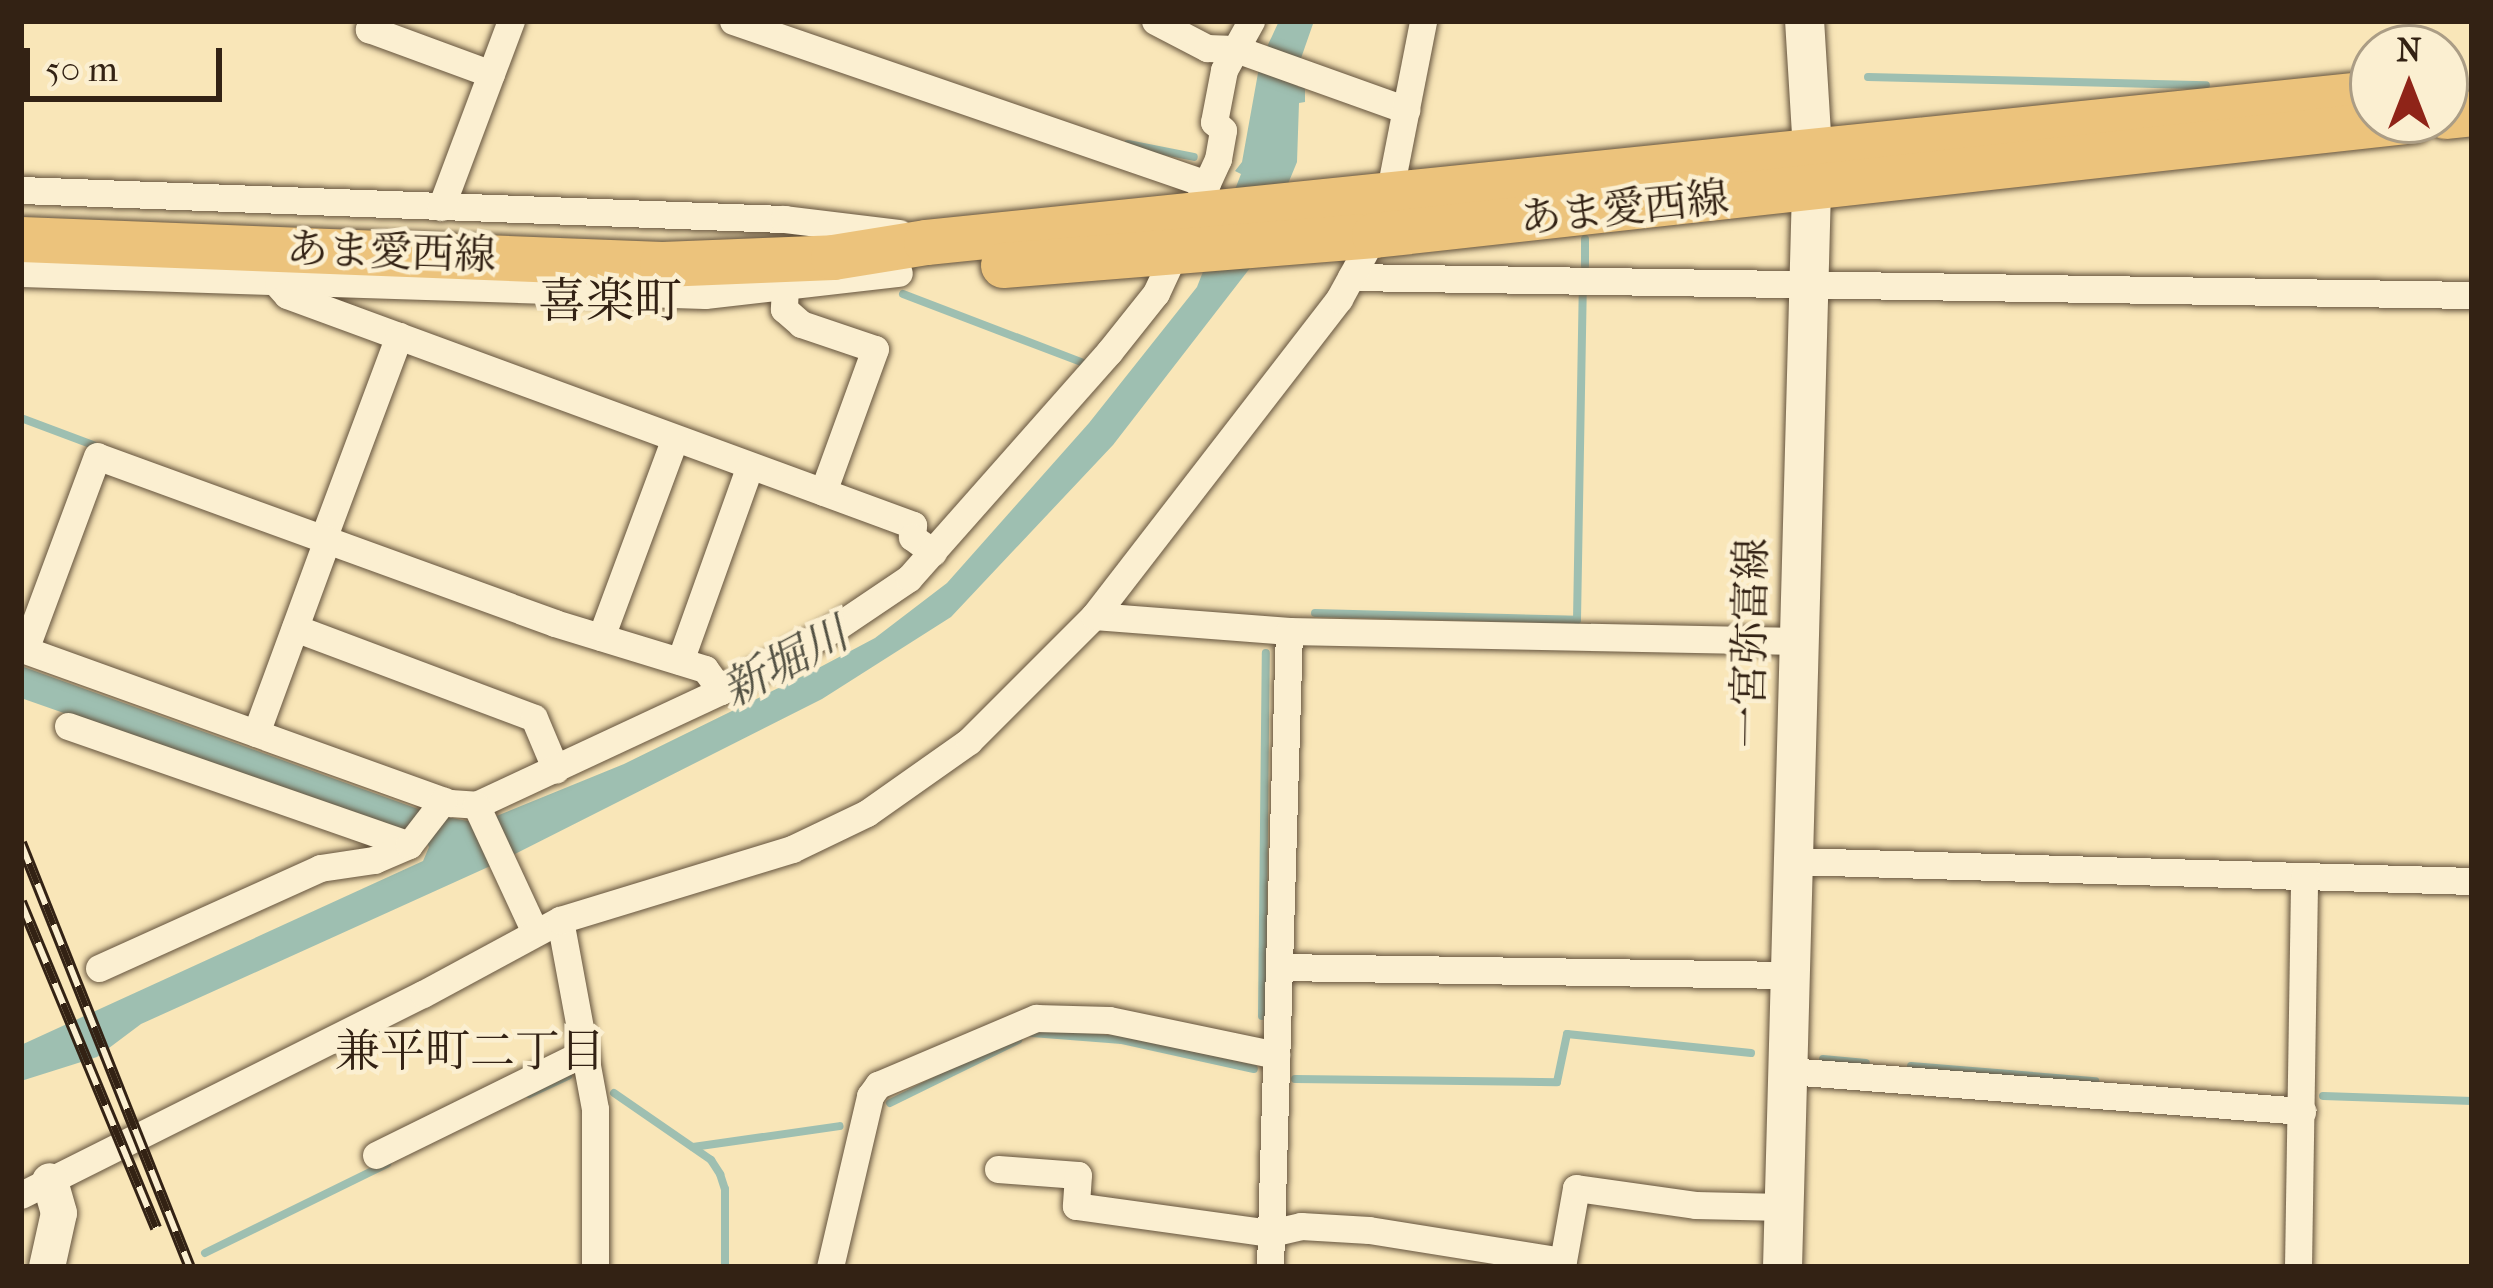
<!DOCTYPE html>
<meta charset="utf-8">
<style>
body{margin:0}
#map{position:relative;width:2493px;height:1288px;overflow:hidden;background:#f9e6b8;font-family:"IM FELL French Canon","Noto Serif JP",serif}
div>[style]{position:absolute}
.water>*{inset:0;background:#9ebfb1}
.stream>*{height:8px;margin:-4px;padding:0 4px;transform-origin:4px;border-radius:4px;background:#9ebfb1}
.roads{filter:drop-shadow(0 0 3px #64533d) drop-shadow(0 0 3px #64533d)}
.minor>*{height:27px;margin:-13.5px;padding:0 13.5px;transform-origin:13.5px;border-radius:13.5px;background:#fbefd1}
.tertiary>*{height:36px;margin:-18px;padding:0 18px;transform-origin:18px;border-radius:18px;background:#fbefd1}
.secondary>*{height:39px;margin:-19.5px;padding:0 19.5px;transform-origin:19.5px;border-radius:19.5px;background:#fbefd1}
.primary>*{height:45px;margin:-22.5px;padding:0 22.5px;transform-origin:22.5px;border-radius:22.5px;background:#ecc37c}
.rail>*{height:12px;margin-top:-6px;transform-origin:0;background:repeating-linear-gradient(90deg,#fbefd1 0 22px,#332214 0 44px);box-sizing:border-box;border-block:3px solid #332214}
span{translate:-50% -50%;white-space:nowrap;text-align:center;line-height:1.15;-webkit-text-stroke:9px #fbefd1;paint-order:stroke}
.street-label{font-size:42px;color:#332214}
.water-label{font-size:45px;color:#535143;font-style:italic}
.neighbourhood-label{font-size:45px;color:#332214}
.quarter-label{font-size:48px;color:#332214}
.frame{position:absolute;inset:0;border:24px solid #332214;pointer-events:none}
.north{position:absolute;left:2349px;top:24px;width:120px;height:120px;box-sizing:border-box;background:#fbefd1;border:3px solid #ab9d85;border-radius:50%;rotate:0deg;font-size:33px;font-weight:700;line-height:48px;text-align:center;color:#332214}
.north::after{content:'';display:block;margin:auto;width:42px;height:54px;background:#8f2418;clip-path:polygon(50% 0,100% 100%,50% 72%,0 100%)}
.scale{position:absolute;left:24px;top:48px;width:198px;height:54px;box-sizing:border-box;border:6px solid #332214;border-top:0;padding-left:15px;font-size:36px;line-height:42px;white-space:nowrap;color:#332214;-webkit-text-stroke:9px #fbefd1;paint-order:stroke}
</style>
<div id="map">
<div class="water">
<div style="clip-path:polygon(1279px 21px,1314px 21px,1299px 64px,1298px 87px,1305px 87px,1305px 102px,1299px 103px,1297px 162px,1257px 259px,1113px 445px,951px 617px,822px 699px,497px 863px,141px 1024px,97px 1057px,21px 1081px,21px 1045px,423px 861px,429px 847px,426px 840px,21px 698px,21px 666px,435px 815px,479px 823px,624px 764px,809px 673px,875px 638px,947px 583px,1089px 423px,1197px 287px,1241px 174px,1235px 171px,1242px 162px,1260px 62px)"></div>
</div>
<div class="stream">
<div style="left:1868px;top:77px;width:338px;rotate:1.4deg"></div>
<div style="left:1128px;top:144px;width:67px;rotate:11.1deg"></div>
<div style="left:1585px;top:239px;width:27px;rotate:90deg"></div>
<div style="left:903px;top:294px;width:191px;rotate:20.9deg"></div>
<div style="left:21px;top:418px;width:77px;rotate:20.6deg"></div>
<div style="left:1315px;top:613px;width:262px;rotate:1.5deg"></div>
<div style="left:1577px;top:620px;width:331px;rotate:-89deg"></div>
<div style="left:1262px;top:1016px;width:363px;rotate:-89.4deg"></div>
<div style="left:1032px;top:1033px;width:90px;rotate:4.4deg"></div>
<div style="left:1122px;top:1040px;width:135px;rotate:12.4deg"></div>
<div style="left:1823px;top:1059px;width:43px;rotate:5.3deg"></div>
<div style="left:1911px;top:1066px;width:185px;rotate:4.7deg"></div>
<div style="left:1295px;top:1079px;width:262px;rotate:0.7deg"></div>
<div style="left:1557px;top:1082px;width:49px;rotate:-78.2deg"></div>
<div style="left:1567px;top:1034px;width:185px;rotate:5.9deg"></div>
<div style="left:614px;top:1093px;width:118px;rotate:34.6deg"></div>
<div style="left:711px;top:1160px;width:17px;rotate:57deg"></div>
<div style="left:720px;top:1174px;width:16px;rotate:72deg"></div>
<div style="left:725px;top:1189px;width:78px;rotate:90deg"></div>
<div style="left:529px;top:1094px;width:43px;rotate:-24.8deg"></div>
<div style="left:2323px;top:1096px;width:149px;rotate:1.9deg"></div>
<div style="left:890px;top:1103px;width:143px;rotate:-26.2deg"></div>
<div style="left:693px;top:1147px;width:148px;rotate:-8.1deg"></div>
<div style="left:205px;top:1253px;width:203px;rotate:-26.1deg"></div>
</div>
<div class="roads">
<div class="minor">
<div style="left:372px;top:21px;width:9px;rotate:111deg"></div>
<div style="left:369px;top:29px;width:130px;rotate:20.2deg"></div>
<div style="left:733px;top:21px;width:501px;rotate:18.98deg"></div>
<div style="left:1155px;top:21px;width:59px;rotate:27.4deg"></div>
<div style="left:1207px;top:48px;width:29px;rotate:2deg"></div>
<div style="left:1236px;top:49px;width:181px;rotate:19.7deg"></div>
<div style="left:21px;top:190px;width:764px;rotate:2.18deg"></div>
<div style="left:784px;top:219px;width:116px;rotate:6.9deg"></div>
<div style="left:1389px;top:195px;width:177px;rotate:-78.9deg"></div>
<div style="left:1200px;top:198px;width:43px;rotate:-65.2deg"></div>
<div style="left:1218px;top:159px;width:29px;rotate:-80deg"></div>
<div style="left:1223px;top:130px;width:12px;rotate:-138deg"></div>
<div style="left:1214px;top:122px;width:53px;rotate:-79.1deg"></div>
<div style="left:1224px;top:70px;width:56px;rotate:-61.1deg"></div>
<div style="left:441px;top:207px;width:199px;rotate:-69.4deg"></div>
<div style="left:21px;top:273px;width:684px;rotate:1.84deg"></div>
<div style="left:705px;top:295px;width:195px;rotate:-6.5deg"></div>
<div style="left:1351px;top:277px;width:1121px;rotate:0.92deg"></div>
<div style="left:278px;top:285px;width:13px;rotate:48deg"></div>
<div style="left:287px;top:295px;width:667px;rotate:20.17deg"></div>
<div style="left:913px;top:525px;width:12px;rotate:95deg"></div>
<div style="left:912px;top:537px;width:26px;rotate:36deg"></div>
<div style="left:785px;top:287px;width:22px;rotate:93deg"></div>
<div style="left:784px;top:309px;width:23px;rotate:41deg"></div>
<div style="left:801px;top:324px;width:78px;rotate:18.7deg"></div>
<div style="left:875px;top:349px;width:152px;rotate:110deg"></div>
<div style="left:323px;top:539px;width:217px;rotate:-69.5deg"></div>
<div style="left:1094px;top:616px;width:196px;rotate:4.4deg"></div>
<div style="left:1289px;top:631px;width:511px;rotate:1.12deg"></div>
<div style="left:295px;top:628px;width:255px;rotate:20.6deg"></div>
<div style="left:534px;top:718px;width:56px;rotate:67.1deg"></div>
<div style="left:601px;top:637px;width:212px;rotate:-69.6deg"></div>
<div style="left:680px;top:661px;width:207px;rotate:-70.3deg"></div>
<div style="left:721px;top:691px;width:27px;rotate:-126deg"></div>
<div style="left:705px;top:669px;width:157px;rotate:-163deg"></div>
<div style="left:555px;top:623px;width:487px;rotate:-160deg"></div>
<div style="left:97px;top:456px;width:207px;rotate:110.4deg"></div>
<div style="left:25px;top:650px;width:452px;rotate:19.8deg"></div>
<div style="left:450px;top:803px;width:26px;rotate:4deg"></div>
<div style="left:476px;top:805px;width:270px;rotate:-25deg"></div>
<div style="left:721px;top:691px;width:130px;rotate:-28.9deg"></div>
<div style="left:835px;top:628px;width:89px;rotate:-34deg"></div>
<div style="left:909px;top:578px;width:302px;rotate:-48.5deg"></div>
<div style="left:1109px;top:352px;width:75px;rotate:-51.5deg"></div>
<div style="left:1156px;top:293px;width:47px;rotate:-65.1deg"></div>
<div style="left:68px;top:726px;width:361px;rotate:19.2deg"></div>
<div style="left:256px;top:733px;width:206px;rotate:-69.8deg"></div>
<div style="left:476px;top:805px;width:140px;rotate:65.1deg"></div>
<div style="left:1794px;top:861px;width:678px;rotate:1.69deg"></div>
<div style="left:560px;top:920px;width:192px;rotate:79.5deg"></div>
<div style="left:595px;top:1109px;width:158px;rotate:90deg"></div>
<div style="left:1279px;top:967px;width:512px;rotate:0.9deg"></div>
<div style="left:99px;top:968px;width:243px;rotate:-24.3deg"></div>
<div style="left:320px;top:868px;width:55px;rotate:-8.4deg"></div>
<div style="left:374px;top:860px;width:38px;rotate:-23deg"></div>
<div style="left:409px;top:845px;width:56px;rotate:-52.3deg"></div>
<div style="left:1789px;top:1071px;width:515px;rotate:4.46deg"></div>
<div style="left:376px;top:1155px;width:233px;rotate:-26.2deg"></div>
<div style="left:998px;top:1169px;width:80px;rotate:4.3deg"></div>
<div style="left:1078px;top:1175px;width:31px;rotate:94deg"></div>
<div style="left:1076px;top:1206px;width:197px;rotate:7.9deg"></div>
<div style="left:1271px;top:1233px;width:31px;rotate:-13deg"></div>
<div style="left:1301px;top:1226px;width:68px;rotate:3.4deg"></div>
<div style="left:1369px;top:1230px;width:196px;rotate:9.1deg"></div>
<div style="left:1563px;top:1261px;width:74px;rotate:-79.9deg"></div>
<div style="left:1576px;top:1188px;width:120px;rotate:8.1deg"></div>
<div style="left:1695px;top:1205px;width:89px;rotate:1.3deg"></div>
<div style="left:21px;top:1195px;width:449px;rotate:-26.6deg"></div>
<div style="left:423px;top:994px;width:156px;rotate:-28.4deg"></div>
<div style="left:560px;top:920px;width:243px;rotate:-17deg"></div>
<div style="left:792px;top:849px;width:83px;rotate:-25.6deg"></div>
<div style="left:867px;top:813px;width:125px;rotate:-35.2deg"></div>
<div style="left:969px;top:741px;width:177px;rotate:-45deg"></div>
<div style="left:1094px;top:616px;width:401px;rotate:-52.3deg"></div>
<div style="left:1339px;top:299px;width:73px;rotate:-61.3deg"></div>
<div style="left:830px;top:1267px;width:176px;rotate:-76.8deg"></div>
<div style="left:870px;top:1096px;width:14px;rotate:-54deg"></div>
<div style="left:878px;top:1085px;width:172px;rotate:-23deg"></div>
<div style="left:1036px;top:1018px;width:73px;rotate:1.6deg"></div>
<div style="left:1109px;top:1020px;width:171px;rotate:11.8deg"></div>
<div style="left:1270px;top:1267px;width:636px;rotate:-88.29deg"></div>
<div style="left:2298px;top:1267px;width:390px;rotate:-89.1deg"></div>
</div>
<div class="tertiary">
<div style="left:47px;top:1267px;width:55px;rotate:-77.5deg"></div>
<div style="left:59px;top:1213px;width:33px;rotate:-106deg"></div>
</div>
<div class="secondary">
<div style="left:1782px;top:1267px;width:1117px;rotate:-88.46deg"></div>
<div style="left:1812px;top:150px;width:129px;rotate:-93.5deg"></div>
</div>
<div class="primary">
<div style="left:2445px;top:116px;width:27px;rotate:-6deg"></div>
<div style="left:21px;top:239px;width:641px;rotate:2.23deg"></div>
<div style="left:662px;top:264px;width:171px;rotate:-2.3deg"></div>
<div style="left:833px;top:257px;width:94px;rotate:-9.2deg"></div>
<div style="left:926px;top:242px;width:1455px;rotate:-5.88deg"></div>
<div style="left:1003px;top:265px;width:372px;rotate:-4.6deg"></div>
<div style="left:1374px;top:235px;width:1046px;rotate:-6.31deg"></div>
</div>
</div>
<div class="rail">
<div style="left:21px;top:843px;width:456px;rotate:68.3deg"></div>
<div style="left:21px;top:902px;width:353px;rotate:67.5deg"></div>
</div>
<div class="street-label">
<span style="left:1624px;top:209px;rotate:-6deg">あま愛西線</span>
<span style="left:391px;top:253px;rotate:2deg">あま愛西線</span>
<span style="left:1751px;top:643px;rotate:-89deg">一宮弥富線</span>
</div>
<div class="water-label">
<span style="left:785px;top:663px;rotate:-28deg">新堀川</span>
</div>
<div class="neighbourhood-label">
<span style="left:470px;top:1052px">兼平町二丁目</span>
</div>
<div class="quarter-label">
<span style="left:610px;top:302px">喜楽町</span>
</div>
<div class="frame"></div>
<div class="north">N</div>
<div class="scale">50 m</div>
</div>
